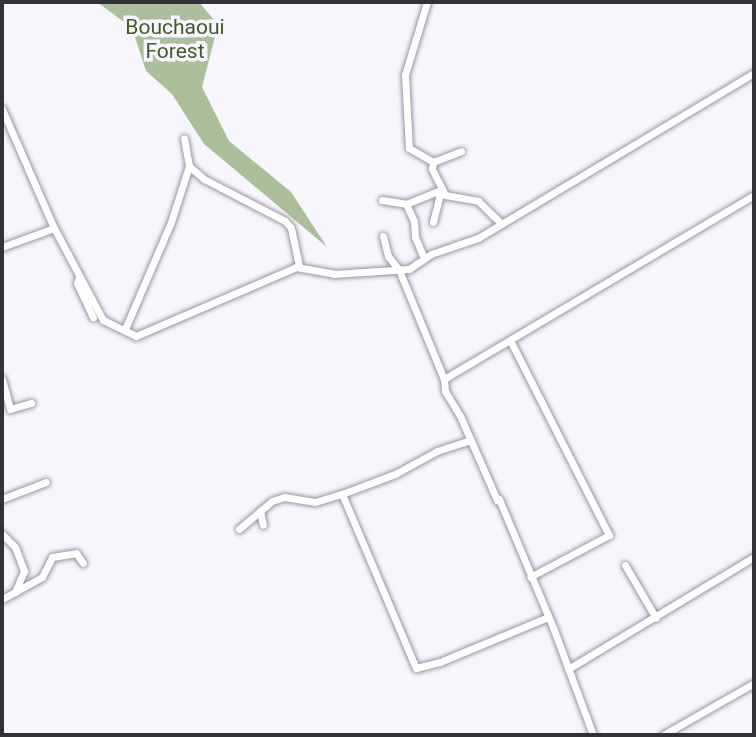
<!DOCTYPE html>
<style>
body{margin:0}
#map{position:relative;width:756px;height:737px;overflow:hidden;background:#f7f6fd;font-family:Roboto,sans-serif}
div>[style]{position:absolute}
.forest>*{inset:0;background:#abbf9a}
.roads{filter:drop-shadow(0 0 2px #9995a5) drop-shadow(0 0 2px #9995a5)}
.minor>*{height:7px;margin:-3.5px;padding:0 3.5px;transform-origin:3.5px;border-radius:3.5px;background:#fff}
span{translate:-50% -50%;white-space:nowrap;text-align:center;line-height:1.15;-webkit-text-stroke:7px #f7f6fd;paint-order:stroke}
.park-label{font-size:21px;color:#415b26}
.frame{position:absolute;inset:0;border:4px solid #343239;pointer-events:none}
</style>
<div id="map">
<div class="forest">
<div style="clip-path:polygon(97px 2px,199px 2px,218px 25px,202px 87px,229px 141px,291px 192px,327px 247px,204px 144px,172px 94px,146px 71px,132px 28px)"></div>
</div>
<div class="roads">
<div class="minor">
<div style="left:427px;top:2px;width:76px;rotate:106.8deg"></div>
<div style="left:405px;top:75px;width:73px;rotate:86.9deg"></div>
<div style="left:409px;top:148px;width:28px;rotate:30deg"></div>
<div style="left:433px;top:162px;width:30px;rotate:-21deg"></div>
<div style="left:2px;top:109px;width:130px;rotate:66.4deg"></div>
<div style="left:54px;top:228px;width:104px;rotate:62deg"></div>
<div style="left:103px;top:320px;width:37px;rotate:26deg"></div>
<div style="left:136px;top:336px;width:174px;rotate:-23.3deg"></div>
<div style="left:296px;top:267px;width:39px;rotate:10deg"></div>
<div style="left:334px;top:274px;width:75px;rotate:-3.8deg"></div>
<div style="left:409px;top:269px;width:27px;rotate:-34deg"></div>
<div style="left:431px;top:254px;width:50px;rotate:-18.8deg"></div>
<div style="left:478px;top:238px;width:322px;rotate:-30.9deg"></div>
<div style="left:433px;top:162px;width:7px;rotate:98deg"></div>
<div style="left:432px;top:169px;width:29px;rotate:63deg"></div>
<div style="left:445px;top:195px;width:34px;rotate:10deg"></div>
<div style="left:478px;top:201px;width:33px;rotate:44deg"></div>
<div style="left:189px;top:166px;width:20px;rotate:41deg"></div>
<div style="left:204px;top:179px;width:91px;rotate:27.4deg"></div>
<div style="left:285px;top:221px;width:9px;rotate:49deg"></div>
<div style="left:291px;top:228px;width:40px;rotate:78deg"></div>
<div style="left:382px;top:200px;width:24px;rotate:9deg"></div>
<div style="left:406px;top:204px;width:38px;rotate:-22deg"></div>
<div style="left:406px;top:204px;width:19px;rotate:65deg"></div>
<div style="left:414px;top:221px;width:16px;rotate:86deg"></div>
<div style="left:415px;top:237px;width:23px;rotate:67deg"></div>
<div style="left:433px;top:222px;width:33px;rotate:-76deg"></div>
<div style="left:383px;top:236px;width:21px;rotate:76deg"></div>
<div style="left:388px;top:256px;width:18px;rotate:52deg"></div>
<div style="left:399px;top:270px;width:118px;rotate:67.6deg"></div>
<div style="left:444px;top:379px;width:12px;rotate:85deg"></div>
<div style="left:445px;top:391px;width:31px;rotate:59deg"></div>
<div style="left:461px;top:418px;width:90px;rotate:66.3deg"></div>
<div style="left:2px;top:247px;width:55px;rotate:-20.1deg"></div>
<div style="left:79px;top:277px;width:6px;rotate:108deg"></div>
<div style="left:77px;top:283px;width:38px;rotate:65deg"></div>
<div style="left:125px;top:329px;width:116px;rotate:-66.7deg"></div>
<div style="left:171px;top:222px;width:59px;rotate:-72.2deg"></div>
<div style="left:189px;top:166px;width:28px;rotate:-100deg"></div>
<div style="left:510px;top:340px;width:219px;rotate:63.1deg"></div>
<div style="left:609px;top:535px;width:89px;rotate:152deg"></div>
<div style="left:2px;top:379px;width:31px;rotate:75deg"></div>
<div style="left:10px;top:409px;width:22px;rotate:-16deg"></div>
<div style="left:444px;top:379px;width:360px;rotate:-30.7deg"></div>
<div style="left:342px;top:494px;width:189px;rotate:67deg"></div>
<div style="left:416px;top:668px;width:25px;rotate:-14deg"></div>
<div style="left:440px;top:662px;width:117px;rotate:-22.6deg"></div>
<div style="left:2px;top:499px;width:47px;rotate:-21.1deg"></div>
<div style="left:499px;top:499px;width:142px;rotate:67.2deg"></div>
<div style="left:554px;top:630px;width:112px;rotate:69.6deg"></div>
<div style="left:260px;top:511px;width:14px;rotate:78deg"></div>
<div style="left:239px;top:529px;width:43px;rotate:-40.3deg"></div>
<div style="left:272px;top:501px;width:13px;rotate:-18deg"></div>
<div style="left:284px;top:497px;width:31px;rotate:9deg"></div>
<div style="left:315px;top:502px;width:28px;rotate:-17deg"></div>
<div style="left:342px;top:494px;width:57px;rotate:-20.7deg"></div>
<div style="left:395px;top:474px;width:48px;rotate:-28.7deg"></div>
<div style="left:437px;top:451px;width:35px;rotate:-18deg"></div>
<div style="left:2px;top:534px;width:18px;rotate:45deg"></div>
<div style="left:15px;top:547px;width:26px;rotate:69deg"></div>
<div style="left:24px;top:571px;width:23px;rotate:113deg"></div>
<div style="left:15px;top:592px;width:15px;rotate:152deg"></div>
<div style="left:625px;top:565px;width:61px;rotate:59.7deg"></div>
<div style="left:15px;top:592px;width:31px;rotate:-29deg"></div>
<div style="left:42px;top:577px;width:22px;rotate:-63deg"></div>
<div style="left:52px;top:557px;width:24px;rotate:-9deg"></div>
<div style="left:76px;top:553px;width:12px;rotate:55deg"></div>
<div style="left:568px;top:669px;width:217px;rotate:-31.1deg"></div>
<div style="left:663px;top:735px;width:105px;rotate:-29.7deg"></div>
</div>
</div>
<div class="park-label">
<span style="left:175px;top:39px">Bouchaoui<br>Forest</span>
</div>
<div class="frame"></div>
</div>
